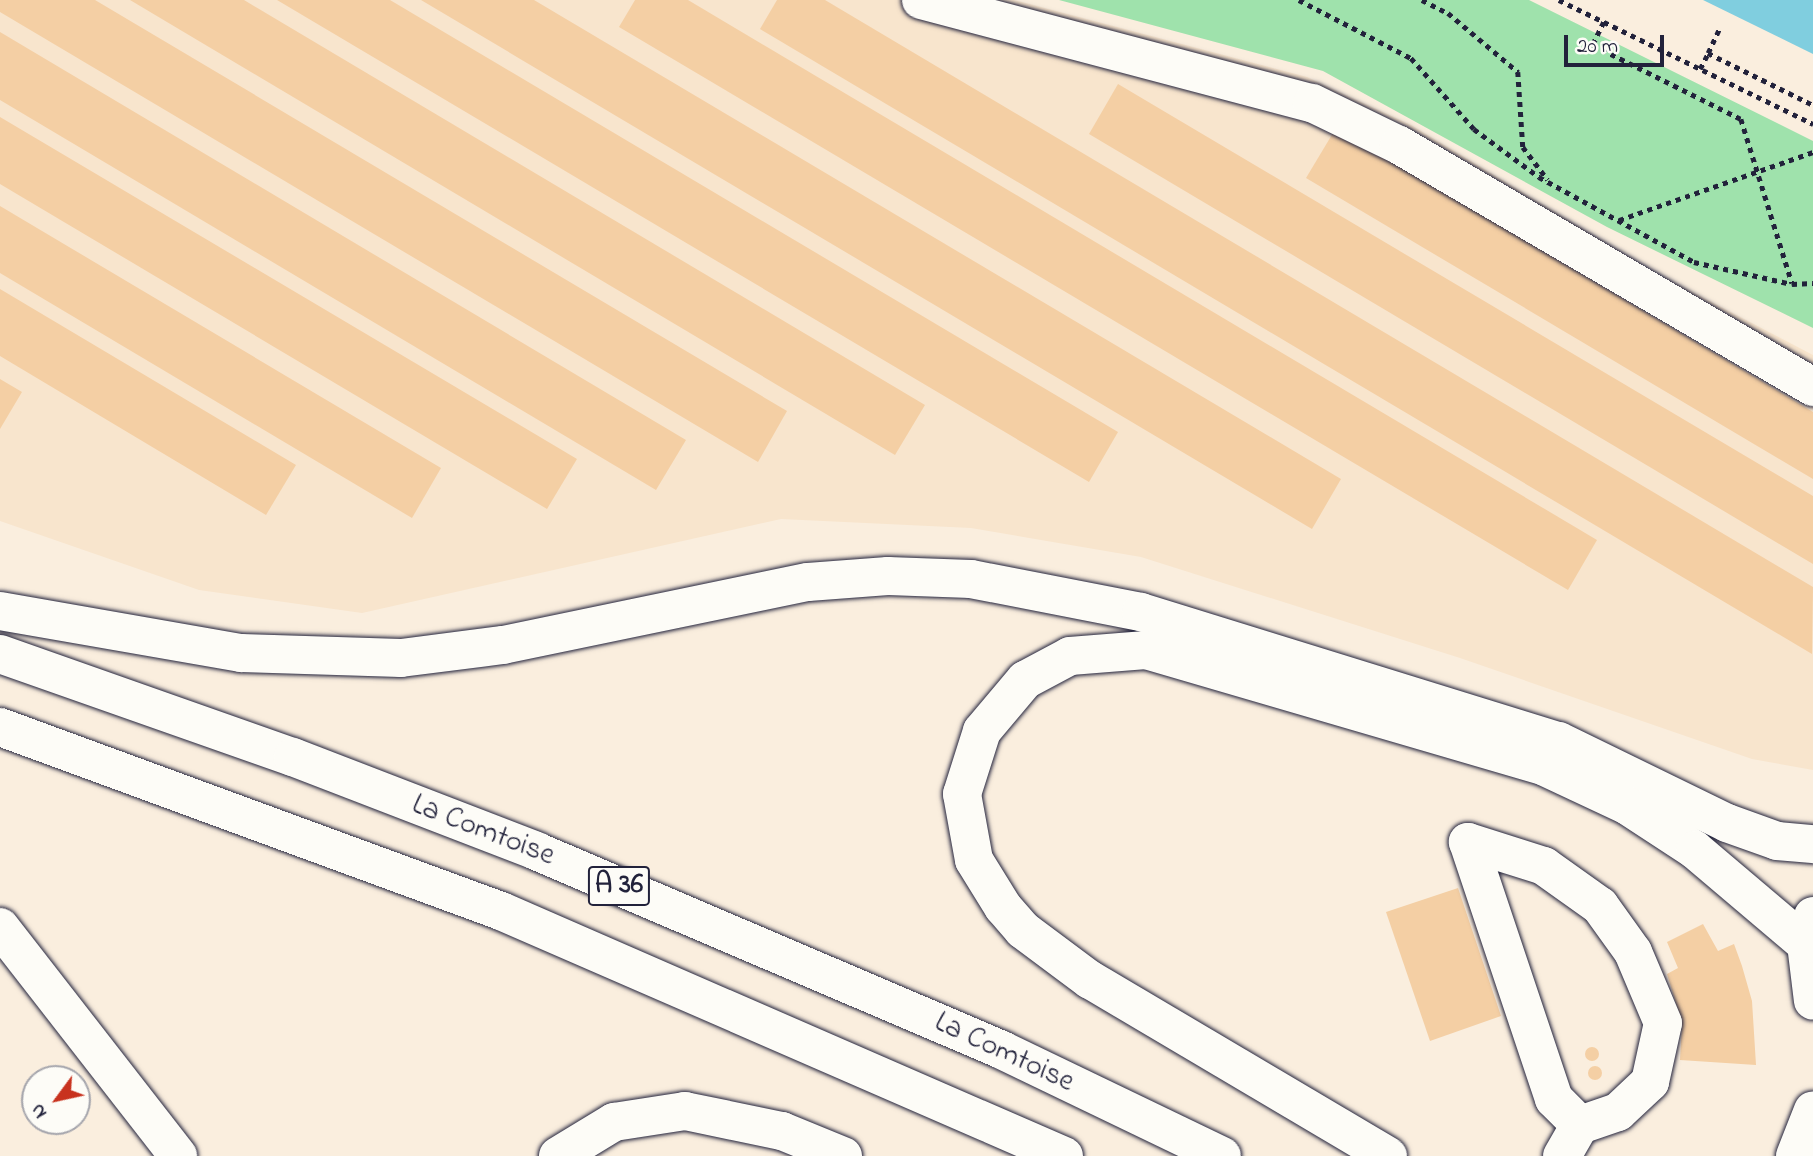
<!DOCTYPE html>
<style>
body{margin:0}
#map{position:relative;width:1813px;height:1156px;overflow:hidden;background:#faeede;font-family:"Indie Flower",sans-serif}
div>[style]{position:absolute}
.built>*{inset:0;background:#f8e5cd}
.green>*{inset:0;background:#9fe2ac}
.water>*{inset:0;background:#80cedf}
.building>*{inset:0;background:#f4cfa4}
.round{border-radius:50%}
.path>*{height:4.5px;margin-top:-2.25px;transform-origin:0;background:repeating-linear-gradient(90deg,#22223b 0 5px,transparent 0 10px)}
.roads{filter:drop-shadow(0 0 2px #22223b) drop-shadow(0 0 2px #22223b)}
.minor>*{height:38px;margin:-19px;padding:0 19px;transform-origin:19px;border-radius:19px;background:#fdfcf7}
.major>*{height:38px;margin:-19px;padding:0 19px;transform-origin:19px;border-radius:19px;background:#fdfcf7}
.highway>*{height:38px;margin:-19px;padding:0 19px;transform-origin:19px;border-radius:19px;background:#fdfcf7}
span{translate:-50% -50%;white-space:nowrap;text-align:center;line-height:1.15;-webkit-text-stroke:5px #fdfcf7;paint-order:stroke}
.shield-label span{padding:2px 5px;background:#fdfcf7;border:2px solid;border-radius:5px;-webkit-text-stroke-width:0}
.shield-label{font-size:28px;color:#22223b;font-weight:700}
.street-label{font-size:30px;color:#22223b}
.north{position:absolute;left:21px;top:1065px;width:70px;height:70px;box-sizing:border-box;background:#fdfcf7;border:2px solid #a5a5ac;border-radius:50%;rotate:237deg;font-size:19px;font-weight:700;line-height:28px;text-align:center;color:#22223b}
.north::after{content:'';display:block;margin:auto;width:24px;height:32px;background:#c8321e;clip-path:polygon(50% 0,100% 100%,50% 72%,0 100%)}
.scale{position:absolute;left:1564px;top:35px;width:100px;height:32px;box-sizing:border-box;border:4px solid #22223b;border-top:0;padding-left:9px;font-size:21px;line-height:24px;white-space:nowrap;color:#22223b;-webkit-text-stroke:5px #fdfcf7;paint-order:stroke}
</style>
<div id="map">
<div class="built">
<div style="clip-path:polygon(0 0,1014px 0,1307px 77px,1411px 125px,1658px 274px,1813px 355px,1813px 770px,1752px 759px,1460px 658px,1141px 557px,971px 528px,781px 519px,362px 613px,199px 590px,0 521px)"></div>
</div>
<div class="green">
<div style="clip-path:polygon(1059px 0,1529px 0,1813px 141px,1813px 328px,1607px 227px,1323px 71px)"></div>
</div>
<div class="water">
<div style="clip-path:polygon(1703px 0,1813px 0,1813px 54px)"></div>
</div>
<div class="building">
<div style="clip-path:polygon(0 0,95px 0,787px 411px,758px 462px,0 12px)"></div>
<div style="clip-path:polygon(130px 0,244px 0,925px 405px,895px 455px)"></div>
<div style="clip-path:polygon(277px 0,390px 0,1118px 432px,1089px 482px)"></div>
<div style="clip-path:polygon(421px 0,534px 0,1341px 479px,1312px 529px)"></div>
<div style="clip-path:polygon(635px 0,688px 0,1597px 540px,1568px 590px,619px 27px)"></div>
<div style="clip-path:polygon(777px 0,825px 0,1813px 587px,1812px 654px,760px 29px)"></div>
<div style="clip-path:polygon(0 32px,686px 440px,656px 490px,0 100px)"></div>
<div style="clip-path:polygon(1118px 84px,1813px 496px,1813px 564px,1089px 134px)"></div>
<div style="clip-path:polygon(0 117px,577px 459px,547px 509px,0 184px)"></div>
<div style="clip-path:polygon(1336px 128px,1813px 412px,1813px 479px,1306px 178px)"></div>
<div style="clip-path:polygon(0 206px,441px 468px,412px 518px,0 273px)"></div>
<div style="clip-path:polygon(0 289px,296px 465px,266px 515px,0 356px)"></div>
<div style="clip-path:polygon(0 379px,22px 392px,0 429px)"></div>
<div style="clip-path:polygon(1458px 888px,1501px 1016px,1430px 1041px,1386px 912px)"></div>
<div style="clip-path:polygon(1703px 924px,1718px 951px,1734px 944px,1742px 966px,1752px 1001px,1756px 1065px,1680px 1060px,1682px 1023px,1667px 974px,1678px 968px,1667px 942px)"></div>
<div class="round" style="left:1585px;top:1047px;width:14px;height:14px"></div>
<div class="round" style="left:1588px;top:1066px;width:14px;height:14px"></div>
</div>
<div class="path">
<div style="left:1299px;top:0;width:126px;rotate:27.4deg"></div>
<div style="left:1411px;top:58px;width:95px;rotate:48.4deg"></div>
<div style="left:1474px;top:129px;width:81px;rotate:36.4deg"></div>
<div style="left:1539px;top:177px;width:177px;rotate:28.7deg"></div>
<div style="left:1694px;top:262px;width:100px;rotate:12.7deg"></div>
<div style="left:1792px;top:284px;width:21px;rotate:-3deg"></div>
<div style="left:1422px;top:0;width:29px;rotate:27deg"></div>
<div style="left:1448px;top:13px;width:92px;rotate:40.1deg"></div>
<div style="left:1518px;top:72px;width:75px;rotate:86.2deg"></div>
<div style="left:1523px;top:147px;width:41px;rotate:52.9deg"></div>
<div style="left:1559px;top:0;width:283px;rotate:26deg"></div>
<div style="left:1604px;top:22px;width:25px;rotate:116deg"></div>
<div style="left:1593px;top:45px;width:165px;rotate:26.6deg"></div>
<div style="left:1741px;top:119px;width:172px;rotate:72.7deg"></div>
<div style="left:1708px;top:53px;width:26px;rotate:-65deg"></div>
<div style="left:1700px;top:69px;width:18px;rotate:-63deg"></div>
<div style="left:1708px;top:53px;width:117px;rotate:26.3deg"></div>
<div style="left:1619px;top:220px;width:206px;rotate:-19.3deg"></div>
</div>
<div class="roads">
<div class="minor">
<div style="left:921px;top:0;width:404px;rotate:14.8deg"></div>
<div style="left:1312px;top:103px;width:97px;rotate:25.8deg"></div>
<div style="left:1399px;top:145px;width:480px;rotate:30.3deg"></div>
<div style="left:1562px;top:1156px;width:36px;rotate:-60deg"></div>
<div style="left:1580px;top:1125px;width:40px;rotate:-18.9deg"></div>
<div style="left:1618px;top:1112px;width:44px;rotate:-43.2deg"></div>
<div style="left:1650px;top:1082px;width:60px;rotate:-77.6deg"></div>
<div style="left:1663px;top:1023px;width:77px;rotate:-112.9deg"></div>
<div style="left:1633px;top:952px;width:57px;rotate:-125.7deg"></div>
<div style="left:1600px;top:906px;width:69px;rotate:-144.5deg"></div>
<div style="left:1544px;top:866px;width:80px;rotate:-162.5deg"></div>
<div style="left:1468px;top:842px;width:271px;rotate:71.5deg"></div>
<div style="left:1554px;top:1099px;width:37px;rotate:45deg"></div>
</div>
<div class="major">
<div style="left:1813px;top:916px;width:29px;rotate:104deg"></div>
<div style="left:1806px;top:944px;width:57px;rotate:83deg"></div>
<div style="left:1795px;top:1156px;width:49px;rotate:-68.6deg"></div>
</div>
<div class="highway">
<div style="left:0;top:611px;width:245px;rotate:9.9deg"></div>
<div style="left:241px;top:653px;width:160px;rotate:1.8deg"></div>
<div style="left:401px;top:658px;width:103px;rotate:-7.3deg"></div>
<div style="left:503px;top:645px;width:311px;rotate:-11.7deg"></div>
<div style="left:808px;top:582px;width:80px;rotate:-4.3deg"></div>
<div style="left:888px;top:576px;width:83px;rotate:2.1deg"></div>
<div style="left:971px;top:579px;width:173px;rotate:11deg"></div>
<div style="left:1141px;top:612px;width:437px;rotate:17.2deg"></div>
<div style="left:1559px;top:741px;width:187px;rotate:26deg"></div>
<div style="left:1727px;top:823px;width:53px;rotate:19.8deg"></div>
<div style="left:1777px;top:841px;width:36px;rotate:5deg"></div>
<div style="left:0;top:654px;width:311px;rotate:19.4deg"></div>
<div style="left:293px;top:757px;width:261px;rotate:21.1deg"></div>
<div style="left:536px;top:851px;width:507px;rotate:23.12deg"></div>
<div style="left:1002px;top:1050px;width:244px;rotate:25.7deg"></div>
<div style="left:0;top:727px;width:534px;rotate:20.17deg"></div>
<div style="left:501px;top:911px;width:614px;rotate:23.52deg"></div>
<div style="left:0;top:927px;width:290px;rotate:52.1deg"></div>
<div style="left:558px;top:1156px;width:66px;rotate:-31.3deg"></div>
<div style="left:614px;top:1122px;width:72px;rotate:-8.8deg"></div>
<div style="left:685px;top:1111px;width:99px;rotate:11.7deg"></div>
<div style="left:782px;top:1131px;width:66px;rotate:22.3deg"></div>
<div style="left:1388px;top:1156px;width:346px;rotate:-149.4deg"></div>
<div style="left:1090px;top:980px;width:84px;rotate:-143.3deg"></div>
<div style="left:1023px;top:930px;width:30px;rotate:-131deg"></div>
<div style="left:1003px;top:907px;width:55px;rotate:-121.7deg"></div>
<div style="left:974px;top:860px;width:67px;rotate:-100.3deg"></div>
<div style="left:962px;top:794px;width:66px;rotate:-72.4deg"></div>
<div style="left:982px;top:731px;width:67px;rotate:-49.9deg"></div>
<div style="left:1025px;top:680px;width:51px;rotate:-28.1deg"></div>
<div style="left:1070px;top:656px;width:76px;rotate:-4.5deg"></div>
<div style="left:1146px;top:650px;width:416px;rotate:16.3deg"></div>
<div style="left:1545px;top:767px;width:92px;rotate:25.2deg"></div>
<div style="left:1628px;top:806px;width:80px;rotate:33.3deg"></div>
<div style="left:1695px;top:850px;width:145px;rotate:40.3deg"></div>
</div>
</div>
<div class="shield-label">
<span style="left:619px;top:886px">A 36</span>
</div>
<div class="street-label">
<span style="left:483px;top:831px;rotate:21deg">La Comtoise</span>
<span style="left:1004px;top:1053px;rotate:25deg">La Comtoise</span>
</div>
<div class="north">N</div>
<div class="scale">20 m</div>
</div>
